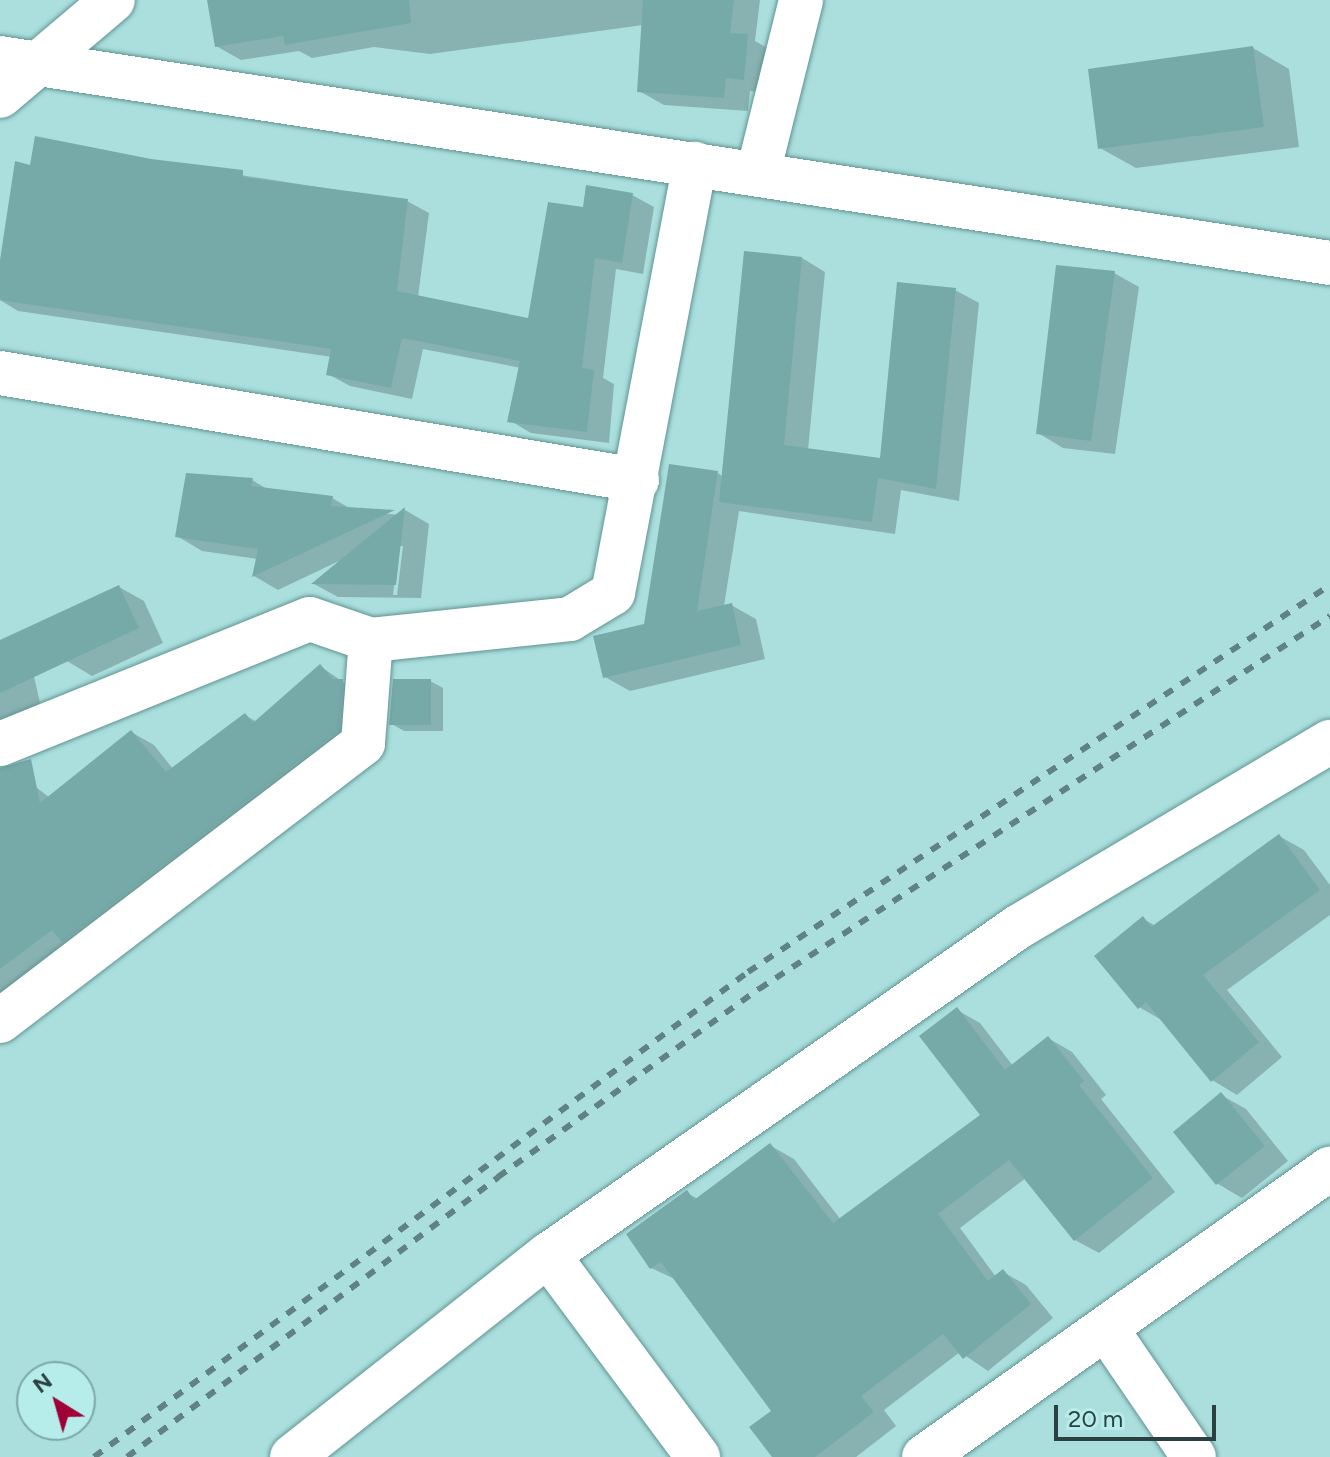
<!DOCTYPE html>
<style>
body{margin:0}
#map{position:relative;width:1330px;height:1457px;overflow:hidden;background:#aadfde;font-family:Figtree,sans-serif}
div>[style]{position:absolute}
.shadow>*{inset:0;background:#0003}
.building>*{inset:0;background:#76aaa9}
.roads{filter:drop-shadow(0 0 2px #609492) drop-shadow(0 0 2px #609492)}
.street>*{height:44px;margin:-22px;padding:0 22px;transform-origin:22px;border-radius:22px;background:#fff}
.secondary>*{height:44px;margin:-22px;padding:0 22px;transform-origin:22px;border-radius:22px;background:#fff}
.rail>*{height:6px;margin-top:-3px;transform-origin:0;background:repeating-linear-gradient(90deg,#608282 0 10px,transparent 0 20px)}
span{translate:-50% -50%;white-space:nowrap;text-align:center;line-height:1.15;-webkit-text-stroke:8px #b6edeb;paint-order:stroke}
.north{position:absolute;left:16px;top:1361px;width:80px;height:80px;box-sizing:border-box;background:#b6edeb;border:2px solid #7ea8a7;border-radius:50%;rotate:323deg;font-size:22px;font-weight:700;line-height:32px;text-align:center;color:#2b4141}
.north::after{content:'';display:block;margin:auto;width:28px;height:36px;background:#a10036;clip-path:polygon(50% 0,100% 100%,50% 72%,0 100%)}
.scale{position:absolute;left:1054px;top:1405px;width:162px;height:36px;box-sizing:border-box;border:4px solid #2b4141;border-top:0;padding-left:10px;font-size:24px;line-height:28px;white-space:nowrap;color:#2b4141;-webkit-text-stroke:6px #b6edeb;paint-order:stroke}
</style>
<div id="map">
<div class="shadow">
<div style="clip-path:polygon(209px 0,760px 0,755px 41px,772px 51px,769px 93px,750px 91px,748px 111px,664px 105px,639px 91px,643px 25px,430px 54px,374px 47px,312px 58px,299px 51px,241px 60px,216px 46px)"></div>
<div style="clip-path:polygon(1253px 48px,1289px 69px,1299px 147px,1136px 168px,1100px 148px)"></div>
<div style="clip-path:polygon(151px 161px,407px 201px,429px 213px,418px 297px,529px 321px,584px 210px,632px 195px,654px 207px,643px 274px,616px 269px,603px 378px,614px 384px,609px 443px,531px 433px,509px 420px,521px 368px,423px 349px,412px 399px,350px 386px,328px 374px,332px 357px,18px 311px,0 300px,0 274px,32px 167px)"></div>
<div style="clip-path:polygon(802px 258px,825px 272px,808px 450px,882px 460px,955px 290px,979px 303px,959px 501px,901px 490px,895px 534px,739px 511px,724px 606px,731px 605px,756px 619px,765px 659px,630px 691px,605px 677px,646px 625px,718px 473px,723px 477px)"></div>
<div style="clip-path:polygon(1114px 273px,1139px 287px,1115px 454px,1063px 448px,1038px 433px)"></div>
<div style="clip-path:polygon(evenodd,252px 480px,269px 490px,332px 498px,353px 510px,399px 515px,405px 510px,429px 524px,421px 598px,338px 597px,314px 584px,339px 561px,278px 590px,254px 576px,258px 559px,202px 551px,177px 536px,252px 480px,399px 546px,403px 546px,397px 595px,393px 595px,399px 546px)"></div>
<div style="clip-path:polygon(119px 587px,144px 601px,163px 643px,92px 676px,67px 661px)"></div>
<div style="clip-path:polygon(0 660px,33px 672px,43px 716px,0 726px)"></div>
<div style="clip-path:polygon(320px 666px,346px 684px,361px 743px,0 999px,0 795px,23px 777px,50px 798px,131px 732px,154px 745px,173px 769px,245px 715px,257px 722px)"></div>
<div style="clip-path:polygon(430px 681px,443px 688px,443px 731px,404px 731px,392px 724px)"></div>
<div style="clip-path:polygon(1279px 836px,1304px 850px,1330px 885px,1330px 915px,1227px 990px,1282px 1057px,1237px 1095px,1212px 1080px,1165px 1022px,1139px 1007px,1143px 919px,1156px 926px)"></div>
<div style="clip-path:polygon(957px 1010px,980px 1023px,1013px 1066px,1048px 1038px,1072px 1052px,1106px 1095px,1101px 1099px,1175px 1192px,1099px 1253px,1075px 1240px,1026px 1178px,960px 1228px,996px 1277px,1003px 1272px,1026px 1285px,1053px 1318px,988px 1371px,960px 1352px,884px 1410px,896px 1426px,856px 1457px,774px 1457px,773px 1412px,677px 1280px,651px 1268px,687px 1193px,698px 1199px,771px 1146px,794px 1159px,841px 1220px,983px 1116px)"></div>
<div style="clip-path:polygon(1221px 1095px,1246px 1109px,1288px 1161px,1242px 1198px,1218px 1184px)"></div>
</div>
<div class="building">
<div style="clip-path:polygon(207px 0,409px 0,411px 23px,285px 45px,283px 36px,215px 47px)"></div>
<div style="clip-path:polygon(643px 0,734px 0,730px 33px,748px 34px,744px 80px,726px 78px,724px 98px,637px 92px)"></div>
<div style="clip-path:polygon(1253px 46px,1264px 127px,1098px 149px,1088px 69px)"></div>
<div style="clip-path:polygon(35px 136px,151px 159px,243px 170px,243px 177px,408px 199px,397px 291px,528px 318px,548px 202px,583px 207px,586px 185px,633px 193px,622px 263px,595px 258px,582px 368px,594px 370px,587px 432px,507px 422px,520px 361px,402px 338px,391px 388px,326px 375px,331px 349px,0 300px,0 260px,15px 161px,30px 165px)"></div>
<div style="clip-path:polygon(744px 251px,802px 257px,784px 445px,880px 458px,897px 282px,956px 288px,936px 489px,878px 478px,872px 522px,719px 502px)"></div>
<div style="clip-path:polygon(1056px 265px,1115px 271px,1091px 441px,1036px 434px)"></div>
<div style="clip-path:polygon(669px 464px,718px 471px,697px 611px,732px 603px,741px 645px,603px 678px,593px 636px,644px 624px)"></div>
<div style="clip-path:polygon(186px 473px,253px 478px,251px 486px,333px 496px,331px 506px,395px 510px,252px 577px,258px 549px,175px 537px)"></div>
<div style="clip-path:polygon(405px 507px,396px 585px,311px 584px)"></div>
<div style="clip-path:polygon(119px 585px,139px 628px,0 693px,0 640px)"></div>
<div style="clip-path:polygon(320px 664px,333px 679px,343px 679px,339px 730px,62px 942px,52px 930px,0 969px,0 768px,31px 759px,40px 803px,131px 730px,166px 772px,245px 713px,253px 723px)"></div>
<div style="clip-path:polygon(393px 679px,431px 679px,431px 725px,389px 725px)"></div>
<div style="clip-path:polygon(1279px 834px,1320px 890px,1203px 975px,1259px 1042px,1211px 1082px,1146px 1002px,1138px 1009px,1094px 956px,1143px 916px,1151px 927px)"></div>
<div style="clip-path:polygon(957px 1007px,1005px 1070px,1048px 1036px,1084px 1081px,1079px 1085px,1153px 1178px,1074px 1241px,1009px 1160px,938px 1214px,988px 1281px,1003px 1269px,1031px 1304px,963px 1359px,943px 1334px,861px 1396px,874px 1412px,815px 1457px,772px 1457px,749px 1427px,771px 1411px,661px 1262px,650px 1269px,626px 1234px,687px 1190px,694px 1200px,770px 1143px,833px 1223px,980px 1115px,919px 1036px)"></div>
<div style="clip-path:polygon(1221px 1092px,1265px 1146px,1216px 1185px,1173px 1132px)"></div>
</div>
<div class="roads">
<div class="street">
<div style="left:0;top:58px;width:1346px;rotate:8.76deg"></div>
<div style="left:0;top:96px;width:148px;rotate:-40.3deg"></div>
<div style="left:758px;top:173px;width:178px;rotate:-76deg"></div>
<div style="left:0;top:373px;width:646px;rotate:9.54deg"></div>
<div style="left:0;top:744px;width:334px;rotate:-22deg"></div>
<div style="left:310px;top:619px;width:65px;rotate:19deg"></div>
<div style="left:371px;top:640px;width:200px;rotate:-6deg"></div>
<div style="left:570px;top:619px;width:50px;rotate:-31.2deg"></div>
<div style="left:613px;top:593px;width:437px;rotate:-79.2deg"></div>
<div style="left:0;top:1021px;width:457px;rotate:-37.4deg"></div>
<div style="left:363px;top:743px;width:103px;rotate:-85.6deg"></div>
<div style="left:1107px;top:1330px;width:154px;rotate:55.6deg"></div>
<div style="left:292px;top:1457px;width:326px;rotate:-38.3deg"></div>
<div style="left:548px;top:1255px;width:573px;rotate:-34.91deg"></div>
<div style="left:1018px;top:927px;width:363px;rotate:-30.7deg"></div>
<div style="left:924px;top:1457px;width:498px;rotate:-35.4deg"></div>
</div>
<div class="secondary">
<div style="left:548px;top:1255px;width:252px;rotate:53.4deg"></div>
</div>
</div>
<div class="rail">
<div style="left:94px;top:1457px;width:814px;rotate:-36.56deg"></div>
<div style="left:748px;top:972px;width:699px;rotate:-33.62deg"></div>
<div style="left:127px;top:1457px;width:465px;rotate:-37deg"></div>
<div style="left:498px;top:1177px;width:322px;rotate:-35.8deg"></div>
<div style="left:759px;top:989px;width:682px;rotate:-33.15deg"></div>
</div>
<div class="north">N</div>
<div class="scale">20 m</div>
</div>
